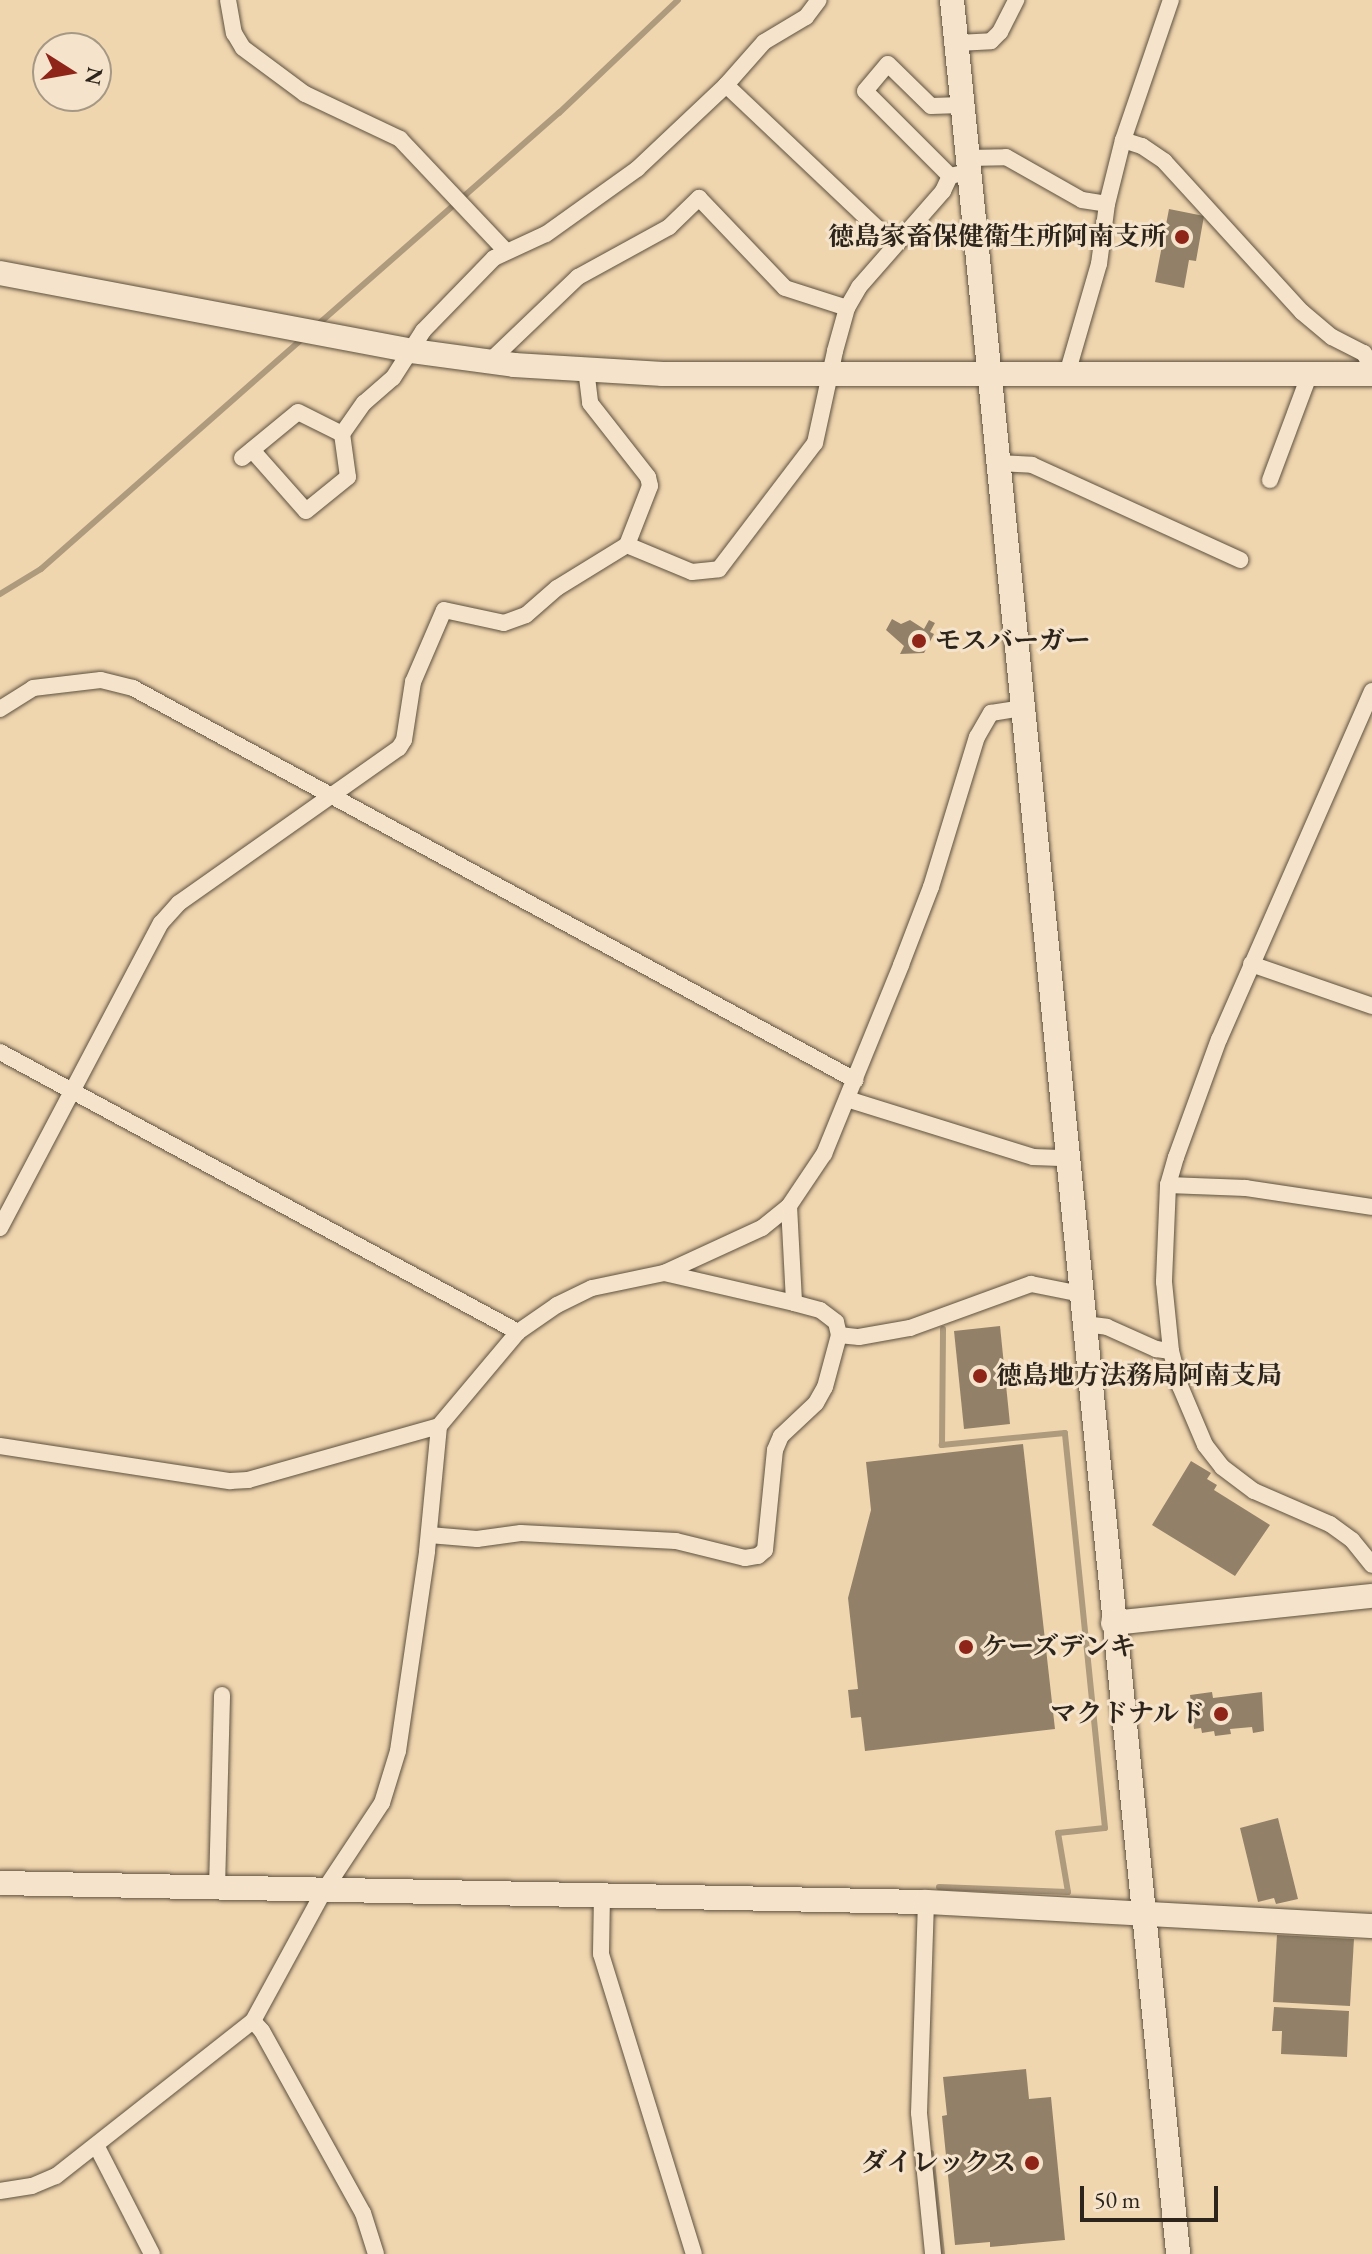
<!DOCTYPE html>
<meta charset="utf-8">
<style>
body{margin:0}
#map{position:relative;width:1372px;height:2254px;overflow:hidden;background:#f0d6af;font-family:"EB Garamond","Noto Serif JP",serif}
div>[style]{position:absolute}
.stream>*{height:6px;margin:-3px;padding:0 3px;transform-origin:3px;border-radius:3px;background:#ae9a7d}
.building>*{inset:0;background:#928168}
.roads{filter:drop-shadow(0 0 2px #5e5140) drop-shadow(0 0 2px #5e5140)}
.street>*{height:16px;margin:-8px;padding:0 8px;transform-origin:8px;border-radius:8px;background:#f5e4cb}
.secondary>*{height:24px;margin:-12px;padding:0 12px;transform-origin:12px;border-radius:12px;background:#f5e4cb}
.dots>*{width:22px;height:22px;translate:-50% -50%;box-sizing:border-box;border:4px solid #f5e4cb;border-radius:50%}
span{translate:-50% -50%;white-space:nowrap;text-align:center;line-height:1.15;-webkit-text-stroke:6px #f5e4cb;paint-order:stroke}
.poi-label{font-size:26px;color:#2d251b;font-weight:700}
.right{translate:-100% -50%;text-align:right}
.left{translate:0 -50%;text-align:left}
.north{position:absolute;left:32px;top:32px;width:80px;height:80px;box-sizing:border-box;background:#f5e4cb;border:2px solid #a59885;border-radius:50%;rotate:101deg;font-size:22px;font-weight:700;line-height:32px;text-align:center;color:#2d251b}
.north::after{content:'';display:block;margin:auto;width:28px;height:36px;background:#8f2418;clip-path:polygon(50% 0,100% 100%,50% 72%,0 100%)}
.scale{position:absolute;left:1080px;top:2186px;width:138px;height:36px;box-sizing:border-box;border:4px solid #2d251b;border-top:0;padding-left:10px;font-size:24px;line-height:28px;white-space:nowrap;color:#2d251b;-webkit-text-stroke:6px #f5e4cb;paint-order:stroke}
</style>
<div id="map">
<div class="stream">
<div style="left:315px;top:327px;width:325px;rotate:-41.3deg"></div>
<div style="left:559px;top:113px;width:164px;rotate:-43.5deg"></div>
<div style="left:0;top:594px;width:48px;rotate:-31.4deg"></div>
<div style="left:41px;top:569px;width:351px;rotate:-41.4deg"></div>
<div style="left:939px;top:1887px;width:129px;rotate:2.2deg"></div>
<div style="left:1068px;top:1892px;width:60px;rotate:-99.6deg"></div>
<div style="left:1058px;top:1833px;width:47px;rotate:-6.1deg"></div>
<div style="left:1105px;top:1828px;width:397px;rotate:-95.8deg"></div>
<div style="left:1065px;top:1433px;width:124px;rotate:174.4deg"></div>
<div style="left:942px;top:1445px;width:116px;rotate:-89.5deg"></div>
<div style="left:931px;top:2153px;width:102px;rotate:83.8deg"></div>
</div>
<div class="building">
<div style="clip-path:polygon(1169px 209px,1204px 216px,1196px 261px,1189px 260px,1184px 288px,1155px 282px)"></div>
<div style="clip-path:polygon(892px 619px,901px 624px,910px 620px,924px 629px,929px 620px,935px 623px,930px 632px,934px 634px,924px 653px,900px 654px,904px 646px,886px 630px)"></div>
<div style="clip-path:polygon(1000px 1326px,1010px 1424px,964px 1429px,954px 1331px)"></div>
<div style="clip-path:polygon(1023px 1444px,1055px 1729px,865px 1751px,861px 1717px,851px 1718px,848px 1690px,858px 1689px,848px 1598px,871px 1510px,866px 1462px)"></div>
<div style="clip-path:polygon(1191px 1461px,1211px 1473px,1207px 1479px,1217px 1485px,1214px 1490px,1270px 1525px,1235px 1576px,1152px 1525px)"></div>
<div style="clip-path:polygon(1212px 1692px,1213px 1698px,1262px 1692px,1264px 1731px,1253px 1733px,1252px 1727px,1230px 1729px,1231px 1734px,1215px 1736px,1214px 1731px,1202px 1733px,1201px 1728px,1194px 1729px,1190px 1695px)"></div>
<div style="clip-path:polygon(1278px 1818px,1298px 1899px,1276px 1904px,1274px 1898px,1258px 1902px,1240px 1828px)"></div>
<div style="clip-path:polygon(1277px 1935px,1354px 1939px,1350px 2006px,1273px 2002px)"></div>
<div style="clip-path:polygon(1274px 2007px,1349px 2011px,1347px 2057px,1281px 2054px,1282px 2031px,1272px 2031px)"></div>
<div style="clip-path:polygon(1026px 2069px,1029px 2099px,1051px 2097px,1065px 2240px,990px 2247px,990px 2242px,955px 2245px,942px 2116px,947px 2115px,943px 2077px)"></div>
</div>
<div class="roads">
<div class="street">
<div style="left:228px;top:0;width:34px;rotate:80deg"></div>
<div style="left:234px;top:33px;width:17px;rotate:59deg"></div>
<div style="left:243px;top:48px;width:77px;rotate:36.6deg"></div>
<div style="left:305px;top:94px;width:105px;rotate:25.3deg"></div>
<div style="left:400px;top:139px;width:154px;rotate:46.6deg"></div>
<div style="left:957px;top:43px;width:34px;rotate:-3deg"></div>
<div style="left:991px;top:41px;width:13px;rotate:-45deg"></div>
<div style="left:1000px;top:32px;width:36px;rotate:-63deg"></div>
<div style="left:726px;top:85px;width:231px;rotate:43.4deg"></div>
<div style="left:1123px;top:140px;width:20px;rotate:18deg"></div>
<div style="left:1142px;top:146px;width:27px;rotate:34deg"></div>
<div style="left:1164px;top:161px;width:205px;rotate:47.6deg"></div>
<div style="left:1302px;top:312px;width:39px;rotate:40deg"></div>
<div style="left:1332px;top:337px;width:36px;rotate:27deg"></div>
<div style="left:1364px;top:353px;width:17px;rotate:62deg"></div>
<div style="left:967px;top:158px;width:39px;rotate:-1deg"></div>
<div style="left:1006px;top:157px;width:87px;rotate:29.5deg"></div>
<div style="left:1082px;top:200px;width:25px;rotate:9deg"></div>
<div style="left:959px;top:174px;width:9px;rotate:167deg"></div>
<div style="left:950px;top:176px;width:120px;rotate:-135deg"></div>
<div style="left:865px;top:91px;width:35px;rotate:-50deg"></div>
<div style="left:888px;top:64px;width:60px;rotate:44.3deg"></div>
<div style="left:931px;top:106px;width:31px;rotate:-2deg"></div>
<div style="left:490px;top:361px;width:122px;rotate:-43.7deg"></div>
<div style="left:578px;top:277px;width:104px;rotate:-28.8deg"></div>
<div style="left:669px;top:227px;width:42px;rotate:-44deg"></div>
<div style="left:699px;top:198px;width:124px;rotate:46.3deg"></div>
<div style="left:785px;top:288px;width:65px;rotate:17.9deg"></div>
<div style="left:586px;top:369px;width:34px;rotate:83deg"></div>
<div style="left:590px;top:403px;width:94px;rotate:51.9deg"></div>
<div style="left:648px;top:477px;width:9px;rotate:77deg"></div>
<div style="left:650px;top:486px;width:63px;rotate:111.3deg"></div>
<div style="left:1067px;top:374px;width:115px;rotate:-73.8deg"></div>
<div style="left:1099px;top:264px;width:61px;rotate:-82.4deg"></div>
<div style="left:1107px;top:204px;width:66px;rotate:-76deg"></div>
<div style="left:1123px;top:140px;width:148px;rotate:-71.1deg"></div>
<div style="left:252px;top:450px;width:81px;rotate:48.5deg"></div>
<div style="left:306px;top:511px;width:54px;rotate:-39deg"></div>
<div style="left:348px;top:477px;width:43px;rotate:-97.9deg"></div>
<div style="left:342px;top:434px;width:38px;rotate:-55deg"></div>
<div style="left:364px;top:403px;width:38px;rotate:-41deg"></div>
<div style="left:393px;top:378px;width:56px;rotate:-57.4deg"></div>
<div style="left:423px;top:331px;width:102px;rotate:-45.8deg"></div>
<div style="left:494px;top:258px;width:57px;rotate:-24.8deg"></div>
<div style="left:546px;top:234px;width:112px;rotate:-35.5deg"></div>
<div style="left:637px;top:169px;width:122px;rotate:-43.3deg"></div>
<div style="left:726px;top:85px;width:57px;rotate:-48.5deg"></div>
<div style="left:764px;top:42px;width:49px;rotate:-30.8deg"></div>
<div style="left:806px;top:17px;width:21px;rotate:-53deg"></div>
<div style="left:242px;top:458px;width:72px;rotate:-39.4deg"></div>
<div style="left:298px;top:412px;width:49px;rotate:26.6deg"></div>
<div style="left:998px;top:463px;width:34px;rotate:3deg"></div>
<div style="left:1032px;top:465px;width:229px;rotate:24.5deg"></div>
<div style="left:1270px;top:480px;width:114px;rotate:-69.5deg"></div>
<div style="left:1372px;top:691px;width:380px;rotate:113.7deg"></div>
<div style="left:1219px;top:1039px;width:126px;rotate:110deg"></div>
<div style="left:1176px;top:1157px;width:29px;rotate:106deg"></div>
<div style="left:1168px;top:1185px;width:97px;rotate:92.4deg"></div>
<div style="left:1164px;top:1282px;width:69px;rotate:84.2deg"></div>
<div style="left:1171px;top:1351px;width:36px;rotate:76deg"></div>
<div style="left:1180px;top:1386px;width:64px;rotate:67deg"></div>
<div style="left:1205px;top:1445px;width:28px;rotate:52deg"></div>
<div style="left:1222px;top:1467px;width:40px;rotate:37deg"></div>
<div style="left:1254px;top:1491px;width:83px;rotate:23.5deg"></div>
<div style="left:1330px;top:1524px;width:27px;rotate:36deg"></div>
<div style="left:1352px;top:1540px;width:32px;rotate:51deg"></div>
<div style="left:0;top:709px;width:39px;rotate:-32deg"></div>
<div style="left:33px;top:688px;width:68px;rotate:-6.7deg"></div>
<div style="left:101px;top:680px;width:33px;rotate:14deg"></div>
<div style="left:133px;top:688px;width:822px;rotate:28.5deg"></div>
<div style="left:1251px;top:964px;width:128px;rotate:19.1deg"></div>
<div style="left:0;top:1052px;width:589px;rotate:28.39deg"></div>
<div style="left:847px;top:1099px;width:195px;rotate:17.3deg"></div>
<div style="left:1033px;top:1157px;width:34px;rotate:2deg"></div>
<div style="left:1168px;top:1185px;width:78px;rotate:2.2deg"></div>
<div style="left:1246px;top:1188px;width:127px;rotate:8.6deg"></div>
<div style="left:789px;top:1206px;width:97px;rotate:87deg"></div>
<div style="left:0;top:1228px;width:345px;rotate:-62.2deg"></div>
<div style="left:161px;top:923px;width:27px;rotate:-48deg"></div>
<div style="left:179px;top:903px;width:269px;rotate:-35.2deg"></div>
<div style="left:399px;top:748px;width:9px;rotate:-58deg"></div>
<div style="left:404px;top:740px;width:59px;rotate:-81.2deg"></div>
<div style="left:413px;top:682px;width:78px;rotate:-66.7deg"></div>
<div style="left:444px;top:610px;width:61px;rotate:12.2deg"></div>
<div style="left:504px;top:623px;width:23px;rotate:-20deg"></div>
<div style="left:526px;top:615px;width:41px;rotate:-41.1deg"></div>
<div style="left:557px;top:588px;width:82px;rotate:-31.6deg"></div>
<div style="left:627px;top:545px;width:70px;rotate:22.6deg"></div>
<div style="left:692px;top:572px;width:27px;rotate:-6deg"></div>
<div style="left:719px;top:569px;width:158px;rotate:-52.7deg"></div>
<div style="left:815px;top:443px;width:94px;rotate:-77.7deg"></div>
<div style="left:835px;top:351px;width:45px;rotate:-74.4deg"></div>
<div style="left:847px;top:308px;width:24px;rotate:-60deg"></div>
<div style="left:859px;top:287px;width:128px;rotate:-48.8deg"></div>
<div style="left:943px;top:191px;width:17px;rotate:-65deg"></div>
<div style="left:1084px;top:1324px;width:23px;rotate:7deg"></div>
<div style="left:1107px;top:1327px;width:54px;rotate:24.2deg"></div>
<div style="left:1156px;top:1349px;width:15px;rotate:8deg"></div>
<div style="left:839px;top:1335px;width:20px;rotate:6deg"></div>
<div style="left:859px;top:1337px;width:52px;rotate:-10deg"></div>
<div style="left:910px;top:1328px;width:129px;rotate:-20deg"></div>
<div style="left:1031px;top:1284px;width:51px;rotate:11.3deg"></div>
<div style="left:0;top:1446px;width:233px;rotate:8.7deg"></div>
<div style="left:230px;top:1481px;width:18px;rotate:-3deg"></div>
<div style="left:248px;top:1480px;width:198px;rotate:-15.8deg"></div>
<div style="left:429px;top:1535px;width:48px;rotate:4.8deg"></div>
<div style="left:477px;top:1539px;width:44px;rotate:-7.8deg"></div>
<div style="left:521px;top:1533px;width:155px;rotate:3deg"></div>
<div style="left:676px;top:1541px;width:71px;rotate:13.8deg"></div>
<div style="left:745px;top:1558px;width:13px;rotate:-9deg"></div>
<div style="left:758px;top:1556px;width:9px;rotate:-41deg"></div>
<div style="left:765px;top:1550px;width:100px;rotate:-84.3deg"></div>
<div style="left:775px;top:1450px;width:15px;rotate:-67deg"></div>
<div style="left:781px;top:1436px;width:48px;rotate:-43.3deg"></div>
<div style="left:816px;top:1403px;width:18px;rotate:-61deg"></div>
<div style="left:825px;top:1387px;width:54px;rotate:-74.9deg"></div>
<div style="left:839px;top:1335px;width:13px;rotate:-103deg"></div>
<div style="left:836px;top:1322px;width:20px;rotate:-143deg"></div>
<div style="left:820px;top:1310px;width:27px;rotate:-165deg"></div>
<div style="left:794px;top:1303px;width:133px;rotate:-167deg"></div>
<div style="left:217px;top:1888px;width:193px;rotate:-88.5deg"></div>
<div style="left:602px;top:1895px;width:59px;rotate:91deg"></div>
<div style="left:601px;top:1954px;width:314px;rotate:72.8deg"></div>
<div style="left:926px;top:1902px;width:211px;rotate:91.9deg"></div>
<div style="left:919px;top:2113px;width:142px;rotate:84.3deg"></div>
<div style="left:253px;top:2021px;width:13px;rotate:48deg"></div>
<div style="left:262px;top:2031px;width:208px;rotate:61deg"></div>
<div style="left:363px;top:2213px;width:43px;rotate:72.4deg"></div>
<div style="left:97px;top:2147px;width:120px;rotate:62.8deg"></div>
<div style="left:0;top:2191px;width:32px;rotate:-9deg"></div>
<div style="left:32px;top:2186px;width:26px;rotate:-23deg"></div>
<div style="left:56px;top:2176px;width:251px;rotate:-38.2deg"></div>
<div style="left:253px;top:2021px;width:150px;rotate:-61.4deg"></div>
<div style="left:325px;top:1889px;width:103px;rotate:-56.5deg"></div>
<div style="left:382px;top:1803px;width:54px;rotate:-72.9deg"></div>
<div style="left:398px;top:1751px;width:202px;rotate:-81.7deg"></div>
<div style="left:427px;top:1551px;width:126px;rotate:-84.5deg"></div>
<div style="left:439px;top:1426px;width:123px;rotate:-50deg"></div>
<div style="left:518px;top:1332px;width:47px;rotate:-34.7deg"></div>
<div style="left:557px;top:1305px;width:39px;rotate:-26deg"></div>
<div style="left:592px;top:1288px;width:74px;rotate:-11.8deg"></div>
<div style="left:664px;top:1273px;width:108px;rotate:-24.7deg"></div>
<div style="left:762px;top:1228px;width:35px;rotate:-39deg"></div>
<div style="left:789px;top:1206px;width:63px;rotate:-56.1deg"></div>
<div style="left:824px;top:1154px;width:204px;rotate:-67.8deg"></div>
<div style="left:901px;top:965px;width:84px;rotate:-69deg"></div>
<div style="left:931px;top:887px;width:157px;rotate:-73deg"></div>
<div style="left:977px;top:737px;width:28px;rotate:-60deg"></div>
<div style="left:991px;top:713px;width:31px;rotate:-9deg"></div>
</div>
<div class="secondary">
<div style="left:952px;top:0;width:2265px;rotate:84.27deg"></div>
<div style="left:0;top:273px;width:419px;rotate:10.7deg"></div>
<div style="left:412px;top:351px;width:103px;rotate:7.8deg"></div>
<div style="left:514px;top:365px;width:149px;rotate:3.5deg"></div>
<div style="left:663px;top:374px;width:709px"></div>
<div style="left:1113px;top:1623px;width:260px;rotate:-6deg"></div>
<div style="left:0;top:1883px;width:926px;rotate:1.18deg"></div>
<div style="left:926px;top:1902px;width:447px;rotate:3.1deg"></div>
</div>
</div>
<div class="dots">
<div style="left:1182px;top:237px;background:#8f2418"></div>
<div style="left:919px;top:641px;background:#8f2418"></div>
<div style="left:980px;top:1376px;background:#8f2418"></div>
<div style="left:966px;top:1647px;background:#8f2418"></div>
<div style="left:1221px;top:1714px;background:#8f2418"></div>
<div style="left:1032px;top:2163px;background:#8f2418"></div>
</div>
<div class="poi-label">
<span class="right" style="left:1166px;top:237px">徳島家畜保健衛生所阿南支所</span>
<span class="left" style="left:935px;top:641px">モスバーガー</span>
<span class="left" style="left:996px;top:1376px">徳島地方法務局阿南支局</span>
<span class="left" style="left:982px;top:1647px">ケーズデンキ</span>
<span class="right" style="left:1205px;top:1714px">マクドナルド</span>
<span class="right" style="left:1016px;top:2163px">ダイレックス</span>
</div>
<div class="north">N</div>
<div class="scale">50 m</div>
</div>
